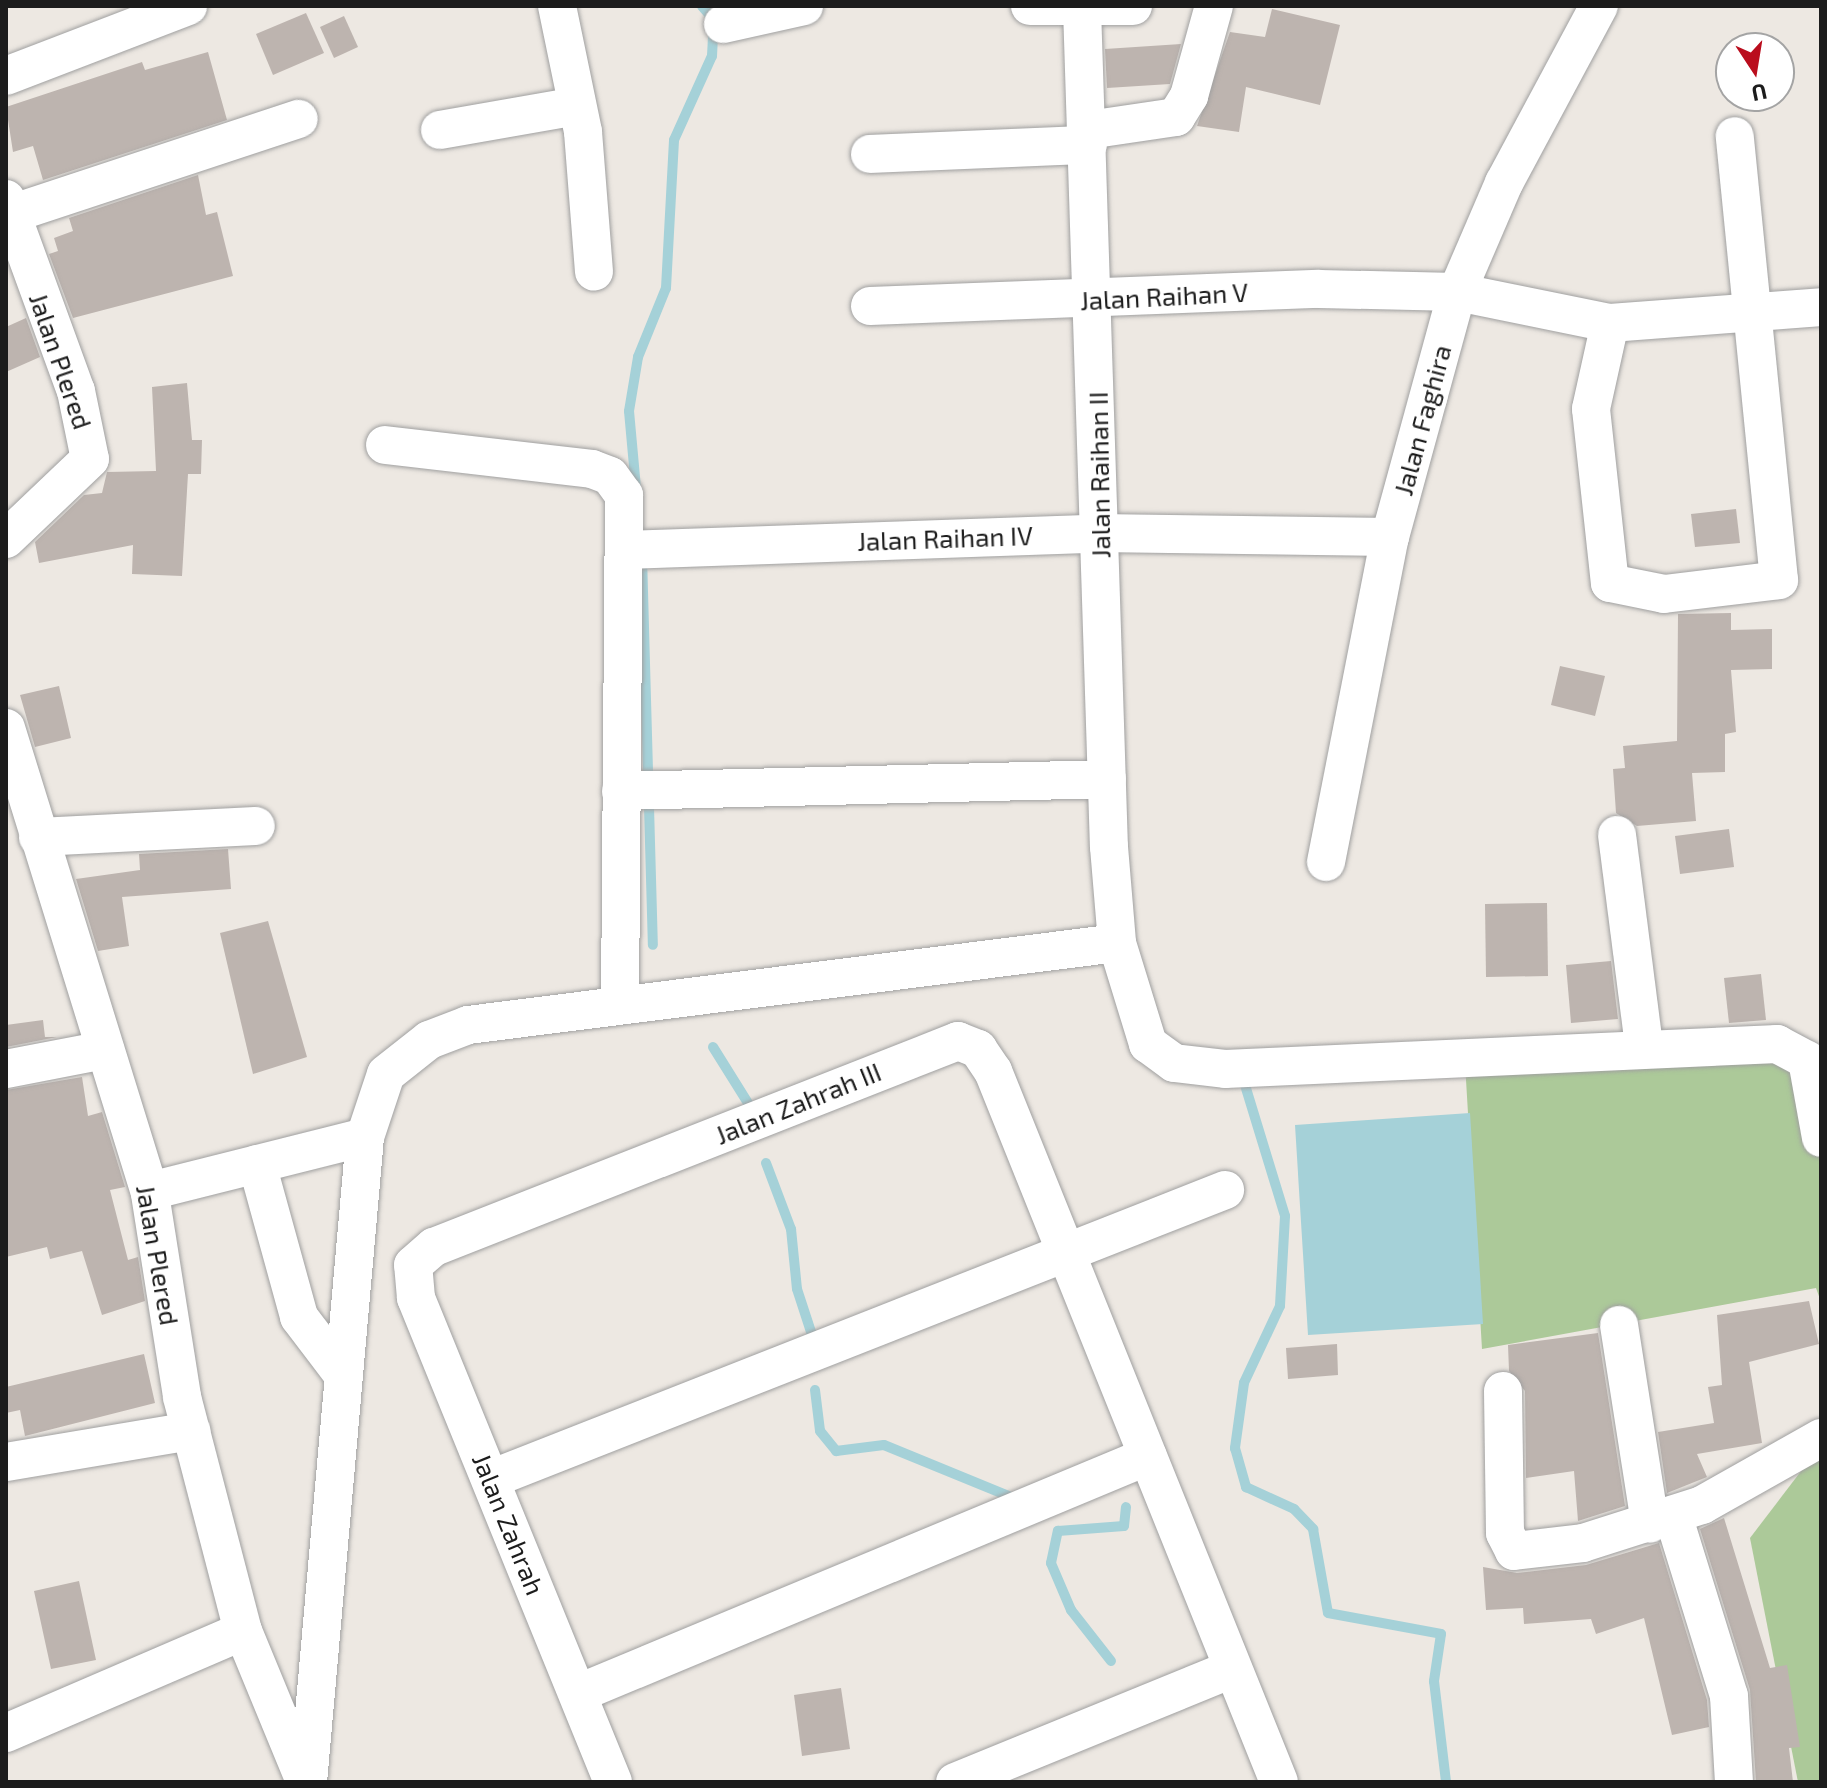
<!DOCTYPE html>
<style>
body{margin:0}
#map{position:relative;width:1827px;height:1788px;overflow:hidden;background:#ede8e2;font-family:"Exo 2",sans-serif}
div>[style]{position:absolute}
.forest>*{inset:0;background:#acc999}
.water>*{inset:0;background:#a5d1d8}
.stream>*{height:10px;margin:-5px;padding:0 5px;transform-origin:5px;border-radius:5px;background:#a5d1d8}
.building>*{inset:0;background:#bdb4af}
.roads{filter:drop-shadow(0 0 2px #a0a0a0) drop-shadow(0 0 2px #a0a0a0)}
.minor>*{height:38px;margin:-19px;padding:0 19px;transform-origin:19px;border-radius:19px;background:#fff}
span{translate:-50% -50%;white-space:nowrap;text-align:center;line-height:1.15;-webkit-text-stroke:8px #fff;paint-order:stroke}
.street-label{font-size:26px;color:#1c1c1c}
.frame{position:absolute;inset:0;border:8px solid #1c1c1c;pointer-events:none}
.north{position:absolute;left:1715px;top:32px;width:80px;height:80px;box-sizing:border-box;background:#fff;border:2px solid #a4a4a4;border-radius:50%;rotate:168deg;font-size:22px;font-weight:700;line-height:32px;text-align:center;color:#1c1c1c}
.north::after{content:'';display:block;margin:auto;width:28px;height:36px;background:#ba0d1d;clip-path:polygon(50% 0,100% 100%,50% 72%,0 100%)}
</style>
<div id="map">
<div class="forest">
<div style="clip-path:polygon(1792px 1056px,1821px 1109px,1821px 1302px,1816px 1288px,1482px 1349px,1465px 1063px)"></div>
<div style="clip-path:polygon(1821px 1445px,1821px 1782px,1798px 1782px,1750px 1538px)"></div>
</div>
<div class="water">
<div style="clip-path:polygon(1470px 1113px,1483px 1324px,1308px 1335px,1295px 1125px)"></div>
</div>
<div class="stream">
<div style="left:636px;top:488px;width:77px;rotate:-95.2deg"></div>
<div style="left:629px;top:411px;width:55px;rotate:-80.5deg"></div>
<div style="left:638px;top:357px;width:74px;rotate:-67.9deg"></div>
<div style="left:666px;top:288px;width:148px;rotate:-86.9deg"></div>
<div style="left:674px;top:140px;width:92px;rotate:-65.7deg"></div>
<div style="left:712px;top:56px;width:36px;rotate:-87deg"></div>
<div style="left:714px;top:20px;width:18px;rotate:-131deg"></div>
<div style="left:642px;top:556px;width:389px;rotate:88.4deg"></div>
<div style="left:713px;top:1047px;width:75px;rotate:58deg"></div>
<div style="left:1245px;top:1085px;width:137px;rotate:73deg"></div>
<div style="left:1285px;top:1216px;width:90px;rotate:93.2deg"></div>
<div style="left:1280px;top:1306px;width:85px;rotate:115.1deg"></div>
<div style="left:1244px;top:1383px;width:66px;rotate:97.9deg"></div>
<div style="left:1235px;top:1448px;width:41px;rotate:74.2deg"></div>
<div style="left:1246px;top:1487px;width:53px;rotate:24.6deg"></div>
<div style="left:1294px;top:1509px;width:28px;rotate:46deg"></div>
<div style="left:1313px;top:1529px;width:85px;rotate:79.9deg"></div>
<div style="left:1328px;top:1613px;width:115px;rotate:10.5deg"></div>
<div style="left:1441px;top:1634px;width:48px;rotate:98.5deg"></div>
<div style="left:1434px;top:1681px;width:102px;rotate:83.2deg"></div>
<div style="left:766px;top:1163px;width:71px;rotate:69.3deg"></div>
<div style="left:791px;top:1229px;width:60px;rotate:84.3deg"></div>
<div style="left:797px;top:1289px;width:58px;rotate:71.9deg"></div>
<div style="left:815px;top:1390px;width:41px;rotate:83deg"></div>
<div style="left:820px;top:1431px;width:26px;rotate:51deg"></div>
<div style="left:836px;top:1451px;width:48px;rotate:-7.1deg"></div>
<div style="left:884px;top:1445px;width:137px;rotate:22.3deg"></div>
<div style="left:1111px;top:1661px;width:65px;rotate:-128.1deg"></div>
<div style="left:1071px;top:1610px;width:51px;rotate:-113.1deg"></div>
<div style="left:1051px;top:1563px;width:33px;rotate:-78deg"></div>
<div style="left:1058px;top:1531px;width:66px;rotate:-4.3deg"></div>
<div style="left:1124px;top:1526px;width:19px;rotate:-84deg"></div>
</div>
<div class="building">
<div style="clip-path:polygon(1272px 9px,1340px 25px,1320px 105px,1246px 87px,1239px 132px,1197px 126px,1230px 32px,1265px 37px)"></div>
<div style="clip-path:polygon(306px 13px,324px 53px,273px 75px,256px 34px)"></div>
<div style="clip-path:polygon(344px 16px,358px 47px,334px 58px,320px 27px)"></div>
<div style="clip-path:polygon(1181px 44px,1170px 84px,1107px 88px,1105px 49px)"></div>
<div style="clip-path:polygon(208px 52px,227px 120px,43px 180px,33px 146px,13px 152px,6px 107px,142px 62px,145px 70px)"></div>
<div style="clip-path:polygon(198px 175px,206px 215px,217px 212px,233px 276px,73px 318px,49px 254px,58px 251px,54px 238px,73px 231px,69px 218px)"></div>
<div style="clip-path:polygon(26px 318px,40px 357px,6px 372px,6px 327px)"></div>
<div style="clip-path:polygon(187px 383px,192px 440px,202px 440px,201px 474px,188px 474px,182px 576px,132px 574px,133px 545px,39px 563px,35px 542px,84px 495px,102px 493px,107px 472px,156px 471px,152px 387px)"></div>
<div style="clip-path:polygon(1736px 509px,1740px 543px,1695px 547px,1691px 514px)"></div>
<div style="clip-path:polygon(1731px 613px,1731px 630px,1772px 629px,1772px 669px,1731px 670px,1736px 732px,1725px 734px,1725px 772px,1692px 773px,1696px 821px,1637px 826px,1616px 813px,1613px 769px,1625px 768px,1623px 746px,1677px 741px,1678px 614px)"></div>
<div style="clip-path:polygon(1560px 666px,1605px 676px,1595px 716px,1551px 705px)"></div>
<div style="clip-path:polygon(59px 686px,71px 738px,35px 747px,20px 695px)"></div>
<div style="clip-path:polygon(1729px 829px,1734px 867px,1680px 874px,1675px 836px)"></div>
<div style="clip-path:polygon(228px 849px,231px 889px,122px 897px,129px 946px,98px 951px,76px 879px,140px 870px,139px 854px)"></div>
<div style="clip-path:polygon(1547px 903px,1548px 976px,1486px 977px,1485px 904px)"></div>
<div style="clip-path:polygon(268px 921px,307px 1057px,253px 1074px,220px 933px)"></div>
<div style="clip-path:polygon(1611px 961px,1618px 1019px,1571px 1023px,1566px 965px)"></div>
<div style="clip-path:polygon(1761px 974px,1766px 1020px,1729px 1023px,1724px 978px)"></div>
<div style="clip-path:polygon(43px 1020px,45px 1037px,57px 1037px,6px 1047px,6px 1025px)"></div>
<div style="clip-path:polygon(82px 1077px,88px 1116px,102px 1112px,125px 1187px,110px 1190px,128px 1260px,138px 1257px,145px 1301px,102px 1315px,82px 1251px,50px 1259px,47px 1247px,6px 1257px,6px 1090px)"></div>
<div style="clip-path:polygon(1809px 1301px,1819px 1344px,1749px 1362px,1762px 1443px,1697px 1454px,1707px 1477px,1667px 1493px,1658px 1432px,1714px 1423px,1708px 1387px,1722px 1385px,1717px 1315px)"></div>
<div style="clip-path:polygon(1598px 1333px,1625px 1506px,1578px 1521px,1574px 1471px,1526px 1478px,1525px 1391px,1509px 1371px,1508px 1345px)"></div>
<div style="clip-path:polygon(1337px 1344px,1338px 1375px,1288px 1379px,1286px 1348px)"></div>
<div style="clip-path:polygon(144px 1354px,155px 1403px,25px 1436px,20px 1410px,6px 1413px,6px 1387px)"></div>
<div style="clip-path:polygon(1724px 1518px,1770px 1668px,1787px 1665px,1800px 1747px,1789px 1748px,1793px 1782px,1756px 1782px,1750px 1690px,1700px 1529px)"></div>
<div style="clip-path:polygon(1659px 1543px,1707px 1700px,1709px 1727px,1672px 1735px,1644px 1618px,1596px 1634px,1591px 1619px,1524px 1624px,1523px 1608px,1486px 1610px,1483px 1567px,1517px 1573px,1586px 1565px)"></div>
<div style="clip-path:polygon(79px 1581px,96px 1660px,51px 1669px,34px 1591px)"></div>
<div style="clip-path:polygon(841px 1688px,850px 1749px,802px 1756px,794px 1695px)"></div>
</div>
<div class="roads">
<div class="minor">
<div style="left:557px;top:6px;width:129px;rotate:78.3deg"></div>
<div style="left:583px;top:132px;width:140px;rotate:85.5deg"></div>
<div style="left:1030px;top:6px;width:103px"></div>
<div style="left:1082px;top:8px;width:839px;rotate:88.16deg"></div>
<div style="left:1109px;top:847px;width:96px;rotate:85.2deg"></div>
<div style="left:1117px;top:943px;width:106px;rotate:72.9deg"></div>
<div style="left:1148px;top:1044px;width:32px;rotate:36deg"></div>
<div style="left:1174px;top:1063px;width:51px;rotate:6.7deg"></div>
<div style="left:1225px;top:1069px;width:553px;rotate:-2.59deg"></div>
<div style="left:1777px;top:1044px;width:34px;rotate:28deg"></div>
<div style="left:1807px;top:1060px;width:79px;rotate:79.8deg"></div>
<div style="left:723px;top:24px;width:83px;rotate:-12.5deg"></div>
<div style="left:6px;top:76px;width:195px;rotate:-21deg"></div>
<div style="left:440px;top:130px;width:139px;rotate:-9.9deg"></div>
<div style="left:1088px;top:130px;width:89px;rotate:-8.4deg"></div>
<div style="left:1176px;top:117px;width:25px;rotate:-58deg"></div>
<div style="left:1189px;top:96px;width:93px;rotate:-74.5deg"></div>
<div style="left:870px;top:154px;width:218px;rotate:-2.4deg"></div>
<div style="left:6px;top:199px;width:204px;rotate:70deg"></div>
<div style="left:76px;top:391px;width:69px;rotate:78.4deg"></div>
<div style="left:90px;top:459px;width:116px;rotate:136.4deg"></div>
<div style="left:11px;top:214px;width:303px;rotate:-18.3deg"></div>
<div style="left:870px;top:306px;width:449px;rotate:-2.2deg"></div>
<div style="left:1319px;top:289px;width:138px;rotate:1.2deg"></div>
<div style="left:1457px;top:292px;width:156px;rotate:11.5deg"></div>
<div style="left:1610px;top:323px;width:212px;rotate:-4.3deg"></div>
<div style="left:1610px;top:323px;width:88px;rotate:102.5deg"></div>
<div style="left:1591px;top:409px;width:175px;rotate:83.8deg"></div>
<div style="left:1610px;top:583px;width:55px;rotate:11.5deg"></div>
<div style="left:1664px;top:594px;width:116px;rotate:-6.9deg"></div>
<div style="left:1779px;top:580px;width:446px;rotate:-95.7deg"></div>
<div style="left:385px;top:445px;width:208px;rotate:6.6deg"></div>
<div style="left:592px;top:469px;width:19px;rotate:21deg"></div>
<div style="left:610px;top:476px;width:24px;rotate:54deg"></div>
<div style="left:624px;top:495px;width:505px;rotate:90.45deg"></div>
<div style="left:625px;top:550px;width:476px;rotate:-2deg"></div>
<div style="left:1101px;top:533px;width:289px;rotate:0.8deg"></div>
<div style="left:6px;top:728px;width:488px;rotate:72.8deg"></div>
<div style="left:150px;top:1194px;width:206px;rotate:81deg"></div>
<div style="left:182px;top:1397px;width:242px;rotate:75.4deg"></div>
<div style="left:243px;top:1631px;width:160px;rotate:67.6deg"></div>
<div style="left:621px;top:791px;width:486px;rotate:-1.4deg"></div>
<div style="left:1617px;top:835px;width:214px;rotate:82.7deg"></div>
<div style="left:38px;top:837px;width:218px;rotate:-2.9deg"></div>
<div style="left:1326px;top:862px;width:331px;rotate:-78.9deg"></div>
<div style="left:1390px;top:537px;width:254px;rotate:-74.7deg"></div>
<div style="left:1457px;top:292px;width:119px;rotate:-66.7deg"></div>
<div style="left:1504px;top:183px;width:201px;rotate:-61.8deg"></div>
<div style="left:6px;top:1069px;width:101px;rotate:-10.9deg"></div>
<div style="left:257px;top:1164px;width:159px;rotate:74.6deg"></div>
<div style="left:299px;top:1317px;width:74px;rotate:52.7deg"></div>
<div style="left:166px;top:1187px;width:205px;rotate:-14.1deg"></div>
<div style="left:1619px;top:1325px;width:201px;rotate:81.1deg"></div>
<div style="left:1503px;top:1391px;width:142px;rotate:89.2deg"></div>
<div style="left:1505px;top:1533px;width:20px;rotate:63deg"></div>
<div style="left:1514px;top:1551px;width:69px;rotate:-6.6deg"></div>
<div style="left:1583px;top:1543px;width:125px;rotate:-17.7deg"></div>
<div style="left:1702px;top:1505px;width:137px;rotate:-29.4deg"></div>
<div style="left:6px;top:1462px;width:188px;rotate:-9.5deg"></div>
<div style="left:491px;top:1479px;width:789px;rotate:-21.49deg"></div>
<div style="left:1673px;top:1515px;width:189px;rotate:72.8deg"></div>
<div style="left:1729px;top:1696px;width:86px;rotate:86.7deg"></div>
<div style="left:579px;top:1693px;width:616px;rotate:-22.61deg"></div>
<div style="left:6px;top:1733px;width:258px;rotate:-23.3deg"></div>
<div style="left:308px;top:1782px;width:648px;rotate:-84.95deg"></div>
<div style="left:365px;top:1137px;width:66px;rotate:-71.6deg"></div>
<div style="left:386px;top:1074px;width:55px;rotate:-38.3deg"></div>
<div style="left:429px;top:1040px;width:42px;rotate:-21deg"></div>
<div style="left:468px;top:1025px;width:654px;rotate:-7.2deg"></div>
<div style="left:613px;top:1782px;width:523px;rotate:-112.15deg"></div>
<div style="left:416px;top:1298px;width:33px;rotate:-95deg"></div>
<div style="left:413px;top:1265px;width:28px;rotate:-41deg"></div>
<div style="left:434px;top:1247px;width:563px;rotate:-21.46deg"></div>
<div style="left:958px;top:1041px;width:22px;rotate:22deg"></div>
<div style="left:978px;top:1049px;width:27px;rotate:56deg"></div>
<div style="left:993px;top:1071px;width:766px;rotate:68.09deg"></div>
<div style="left:955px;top:1782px;width:299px;rotate:-22.2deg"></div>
</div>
</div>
<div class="street-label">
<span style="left:1164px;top:296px;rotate:-3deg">Jalan Raihan V</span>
<span style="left:61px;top:361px;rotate:71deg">Jalan Plered</span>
<span style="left:1422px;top:420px;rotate:-75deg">Jalan Faghira</span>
<span style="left:1099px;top:475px;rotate:-91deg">Jalan Raihan II</span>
<span style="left:945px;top:538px;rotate:-2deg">Jalan Raihan IV</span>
<span style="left:798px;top:1103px;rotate:-22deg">Jalan Zahrah III</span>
<span style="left:158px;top:1255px;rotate:80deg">Jalan Plered</span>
<span style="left:509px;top:1524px;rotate:68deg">Jalan Zahrah</span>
</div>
<div class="frame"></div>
<div class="north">U</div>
</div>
